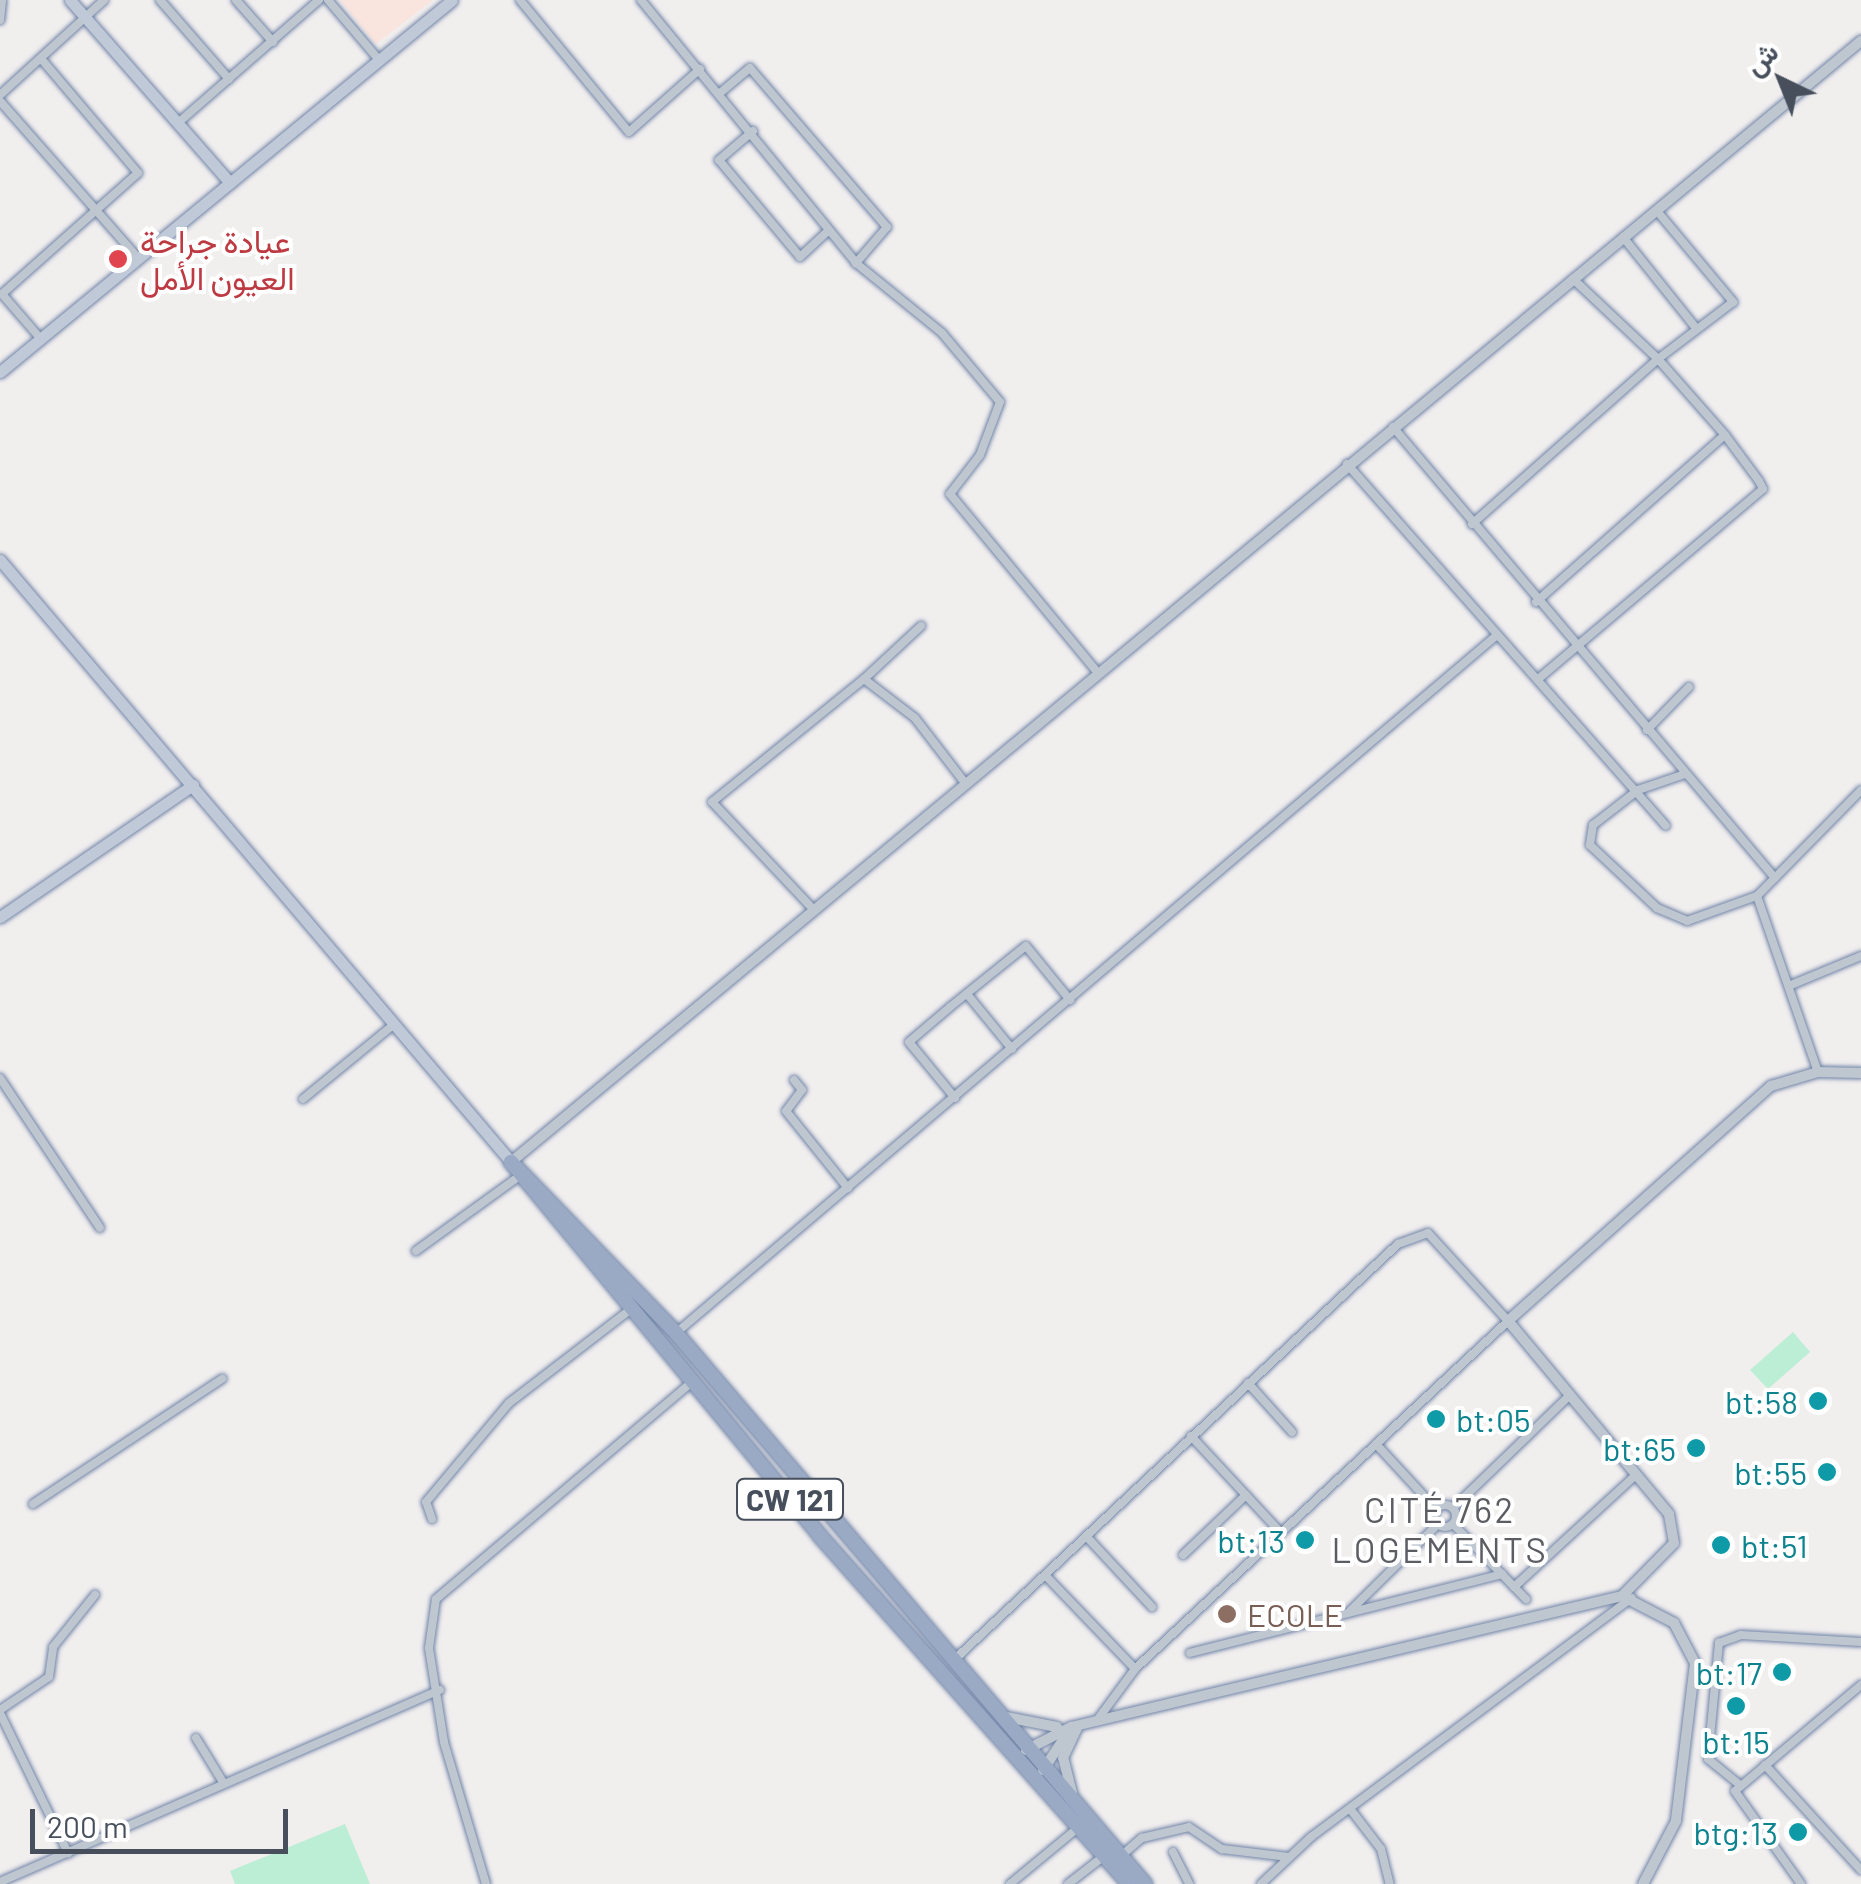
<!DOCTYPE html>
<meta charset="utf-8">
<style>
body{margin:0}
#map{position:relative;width:1861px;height:1884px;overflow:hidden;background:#f1eeee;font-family:Barlow,Vazirmatn,sans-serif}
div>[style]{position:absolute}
.medical>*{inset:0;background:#fae4de}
.green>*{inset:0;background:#bceed5}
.roads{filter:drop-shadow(0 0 2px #7185a8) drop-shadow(0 0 2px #7185a8)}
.minor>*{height:8px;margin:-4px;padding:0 4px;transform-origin:4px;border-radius:4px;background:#bec6d0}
.minor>.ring{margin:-4px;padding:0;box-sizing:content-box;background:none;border:8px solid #bec6d0;border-radius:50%}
.tertiary>*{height:10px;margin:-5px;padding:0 5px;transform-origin:5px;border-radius:5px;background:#bec6d0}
.secondary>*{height:11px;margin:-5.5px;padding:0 5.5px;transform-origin:5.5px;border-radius:5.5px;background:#c0c9d7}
.trunk>*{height:14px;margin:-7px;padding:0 7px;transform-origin:7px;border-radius:7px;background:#9aaac5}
.dots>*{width:28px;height:28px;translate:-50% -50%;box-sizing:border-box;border:5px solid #fff;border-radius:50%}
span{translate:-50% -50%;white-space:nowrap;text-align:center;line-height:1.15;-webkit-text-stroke:8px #fff;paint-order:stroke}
.shield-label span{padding:2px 8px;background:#fff;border:2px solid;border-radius:8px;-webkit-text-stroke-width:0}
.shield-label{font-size:30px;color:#464f5b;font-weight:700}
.health-label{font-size:32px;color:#be3a42}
.left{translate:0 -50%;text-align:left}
.culture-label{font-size:32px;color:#0d838f}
.right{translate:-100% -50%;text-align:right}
.education-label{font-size:32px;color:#785e54}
.neighbourhood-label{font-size:35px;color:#5b5d63;letter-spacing:2.5px}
.north{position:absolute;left:1731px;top:30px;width:100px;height:100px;-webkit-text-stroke:8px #fff;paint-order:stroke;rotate:317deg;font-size:28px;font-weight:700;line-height:40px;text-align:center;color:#464f5b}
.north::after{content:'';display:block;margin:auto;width:35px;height:45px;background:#464f5b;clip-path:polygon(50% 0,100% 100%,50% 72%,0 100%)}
.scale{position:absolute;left:30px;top:1809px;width:258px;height:45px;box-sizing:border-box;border:5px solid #464f5b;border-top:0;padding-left:12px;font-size:30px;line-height:35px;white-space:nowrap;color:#464f5b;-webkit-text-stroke:8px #fff;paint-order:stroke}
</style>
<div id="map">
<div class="medical">
<div style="clip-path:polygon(340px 0,433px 0,376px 44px)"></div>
</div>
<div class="green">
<div style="clip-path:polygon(1793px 1332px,1810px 1352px,1768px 1389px,1750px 1370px)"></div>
<div style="clip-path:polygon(345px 1824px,370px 1884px,235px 1884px,230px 1871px)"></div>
</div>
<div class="roads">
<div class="minor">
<div style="left:160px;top:0;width:105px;rotate:48.9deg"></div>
<div style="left:236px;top:0;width:56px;rotate:48.6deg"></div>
<div style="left:328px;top:0;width:79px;rotate:49.6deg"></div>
<div style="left:520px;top:0;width:171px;rotate:50.5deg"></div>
<div style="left:629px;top:132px;width:95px;rotate:-41.6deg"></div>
<div style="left:641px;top:0;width:340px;rotate:50.7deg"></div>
<div style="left:856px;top:263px;width:111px;rotate:39.1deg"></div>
<div style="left:942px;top:333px;width:90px;rotate:50deg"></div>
<div style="left:1000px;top:402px;width:57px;rotate:110.7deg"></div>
<div style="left:980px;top:455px;width:49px;rotate:127.6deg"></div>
<div style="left:950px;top:494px;width:232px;rotate:50.4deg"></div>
<div style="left:0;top:20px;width:20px;rotate:-84deg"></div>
<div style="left:720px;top:93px;width:39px;rotate:-40deg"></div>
<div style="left:750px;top:68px;width:210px;rotate:49.3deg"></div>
<div style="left:887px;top:227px;width:48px;rotate:130.7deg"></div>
<div style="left:0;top:95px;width:141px;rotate:-42.4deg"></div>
<div style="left:0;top:101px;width:209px;rotate:48.7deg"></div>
<div style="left:178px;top:123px;width:187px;rotate:-41.1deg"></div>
<div style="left:753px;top:131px;width:45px;rotate:139.5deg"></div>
<div style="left:719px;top:160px;width:126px;rotate:50.1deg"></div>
<div style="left:800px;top:257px;width:38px;rotate:-43deg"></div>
<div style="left:1657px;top:211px;width:119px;rotate:50.1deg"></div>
<div style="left:1733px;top:302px;width:94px;rotate:142.8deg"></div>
<div style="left:1658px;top:359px;width:101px;rotate:48.6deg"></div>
<div style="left:1623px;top:237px;width:117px;rotate:51.3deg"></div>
<div style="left:40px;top:338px;width:58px;rotate:-130.8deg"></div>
<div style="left:2px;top:294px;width:182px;rotate:-41.7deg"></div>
<div style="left:138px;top:173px;width:148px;rotate:-130.3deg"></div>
<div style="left:1393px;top:427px;width:591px;rotate:49.74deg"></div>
<div style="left:1347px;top:464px;width:482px;rotate:48.6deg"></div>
<div style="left:1472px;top:524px;width:249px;rotate:-41.6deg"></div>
<div style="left:1658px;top:359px;width:117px;rotate:-136.7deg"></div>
<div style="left:1536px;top:602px;width:252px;rotate:-41.5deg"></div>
<div style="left:1725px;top:435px;width:57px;rotate:53.5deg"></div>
<div style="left:1759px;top:481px;width:9px;rotate:63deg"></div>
<div style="left:1763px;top:489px;width:293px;rotate:139.8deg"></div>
<div style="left:864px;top:679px;width:78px;rotate:-42.9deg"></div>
<div style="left:1647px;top:730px;width:60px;rotate:-45.7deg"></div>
<div style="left:1685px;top:774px;width:50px;rotate:161.2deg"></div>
<div style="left:1638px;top:790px;width:57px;rotate:142.1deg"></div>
<div style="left:1593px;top:825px;width:20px;rotate:99deg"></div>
<div style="left:1590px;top:845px;width:92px;rotate:43.2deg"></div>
<div style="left:1657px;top:908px;width:33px;rotate:23deg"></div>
<div style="left:1687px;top:921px;width:74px;rotate:-19.7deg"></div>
<div style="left:1757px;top:896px;width:148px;rotate:-45.5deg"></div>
<div style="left:1757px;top:896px;width:186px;rotate:70.9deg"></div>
<div style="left:813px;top:909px;width:147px;rotate:-133.3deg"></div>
<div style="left:712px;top:802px;width:196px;rotate:-39deg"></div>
<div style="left:864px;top:679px;width:64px;rotate:37.4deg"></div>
<div style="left:915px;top:718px;width:82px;rotate:52.4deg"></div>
<div style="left:1791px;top:985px;width:76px;rotate:-22.5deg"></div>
<div style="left:967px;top:994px;width:71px;rotate:50.7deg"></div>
<div style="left:0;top:1078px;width:180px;rotate:56.3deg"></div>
<div style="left:794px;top:1080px;width:13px;rotate:51deg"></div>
<div style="left:802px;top:1090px;width:26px;rotate:127deg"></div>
<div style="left:786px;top:1111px;width:99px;rotate:51.2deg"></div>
<div style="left:955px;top:1098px;width:72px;rotate:-129.4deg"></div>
<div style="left:909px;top:1042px;width:54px;rotate:-40.5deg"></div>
<div style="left:950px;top:1007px;width:97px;rotate:-38.8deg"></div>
<div style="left:1026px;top:946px;width:70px;rotate:50.8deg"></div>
<div style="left:303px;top:1099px;width:117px;rotate:-39.4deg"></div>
<div style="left:416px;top:1251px;width:125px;rotate:-35.9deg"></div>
<div style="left:676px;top:1333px;width:1078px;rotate:-40.37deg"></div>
<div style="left:1248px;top:1383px;width:66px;rotate:48.1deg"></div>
<div style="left:1191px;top:1436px;width:132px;rotate:47.1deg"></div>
<div style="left:1376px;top:1444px;width:88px;rotate:47.3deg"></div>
<div style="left:33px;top:1504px;width:227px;rotate:-33.5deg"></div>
<div class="ring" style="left:1434px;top:1505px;width:14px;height:14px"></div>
<div style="left:1453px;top:1508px;width:161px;rotate:-44deg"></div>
<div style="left:432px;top:1519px;width:18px;rotate:-109deg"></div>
<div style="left:426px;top:1502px;width:129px;rotate:-50deg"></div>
<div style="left:509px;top:1403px;width:154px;rotate:-37.6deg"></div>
<div style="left:1453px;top:1524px;width:105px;rotate:45.8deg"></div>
<div style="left:1086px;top:1536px;width:97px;rotate:47.1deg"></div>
<div style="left:1183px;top:1555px;width:87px;rotate:-43.6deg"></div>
<div style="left:1045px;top:1575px;width:130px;rotate:46.2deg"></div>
<div style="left:1514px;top:1587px;width:166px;rotate:-42.6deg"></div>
<div style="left:1348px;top:1613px;width:125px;rotate:-44.7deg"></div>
<div style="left:1190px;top:1653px;width:322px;rotate:-14.2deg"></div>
<div style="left:953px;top:1661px;width:610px;rotate:-43.14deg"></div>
<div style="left:1398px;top:1244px;width:32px;rotate:-20deg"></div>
<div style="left:1428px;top:1233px;width:119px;rotate:47.7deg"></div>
<div style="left:1508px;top:1321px;width:510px;rotate:136.99deg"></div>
<div style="left:1135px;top:1669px;width:62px;rotate:126.5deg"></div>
<div style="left:0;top:1710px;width:59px;rotate:-34deg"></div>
<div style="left:49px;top:1677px;width:30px;rotate:-82deg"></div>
<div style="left:53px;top:1647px;width:67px;rotate:-51.1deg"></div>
<div style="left:0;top:1713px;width:156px;rotate:64.1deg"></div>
<div style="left:196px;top:1738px;width:52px;rotate:58.5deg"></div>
<div style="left:1765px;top:1765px;width:142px;rotate:47.6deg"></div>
<div style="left:1740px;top:1785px;width:41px;rotate:-140.9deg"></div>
<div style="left:1708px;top:1759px;width:117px;rotate:-84.6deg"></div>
<div style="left:1719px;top:1643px;width:23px;rotate:-20deg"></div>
<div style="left:1741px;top:1635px;width:120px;rotate:3.3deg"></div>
<div style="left:1351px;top:1810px;width:49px;rotate:52.4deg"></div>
<div style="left:1381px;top:1849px;width:36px;rotate:76deg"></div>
<div style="left:1173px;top:1852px;width:36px;rotate:63deg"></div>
<div style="left:1121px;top:1856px;width:28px;rotate:-41deg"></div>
<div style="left:1142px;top:1838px;width:48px;rotate:-13.2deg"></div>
<div style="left:1189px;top:1827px;width:40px;rotate:34deg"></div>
<div style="left:1222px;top:1849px;width:67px;rotate:6.8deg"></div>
<div style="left:0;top:1882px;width:480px;rotate:-23.6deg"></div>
<div style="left:486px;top:1884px;width:148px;rotate:-106.5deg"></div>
<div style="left:444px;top:1742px;width:95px;rotate:-99.1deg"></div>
<div style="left:429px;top:1648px;width:49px;rotate:-81.9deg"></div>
<div style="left:436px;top:1599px;width:337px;rotate:-40.3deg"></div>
<div style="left:1010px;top:1884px;width:89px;rotate:-39.6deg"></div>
<div style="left:1068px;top:1884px;width:46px;rotate:-37.9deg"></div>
<div style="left:1261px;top:1884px;width:69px;rotate:-43.2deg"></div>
<div style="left:1311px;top:1837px;width:400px;rotate:-36.7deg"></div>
<div style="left:1801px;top:1884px;width:114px;rotate:-125.4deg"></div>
<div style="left:1735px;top:1791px;width:165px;rotate:-40.1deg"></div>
</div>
<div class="tertiary">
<div style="left:511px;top:1162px;width:1755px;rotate:-39.71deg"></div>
<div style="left:1622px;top:1596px;width:74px;rotate:-45.5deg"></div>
<div style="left:1674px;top:1543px;width:29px;rotate:-100deg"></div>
<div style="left:1669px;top:1514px;width:251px;rotate:-129.8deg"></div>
<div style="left:1508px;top:1321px;width:353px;rotate:-41.8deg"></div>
<div style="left:1771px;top:1086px;width:49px;rotate:-16.6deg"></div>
<div style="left:1818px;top:1072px;width:43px;rotate:1.3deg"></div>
<div style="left:1006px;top:1717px;width:52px;rotate:11.1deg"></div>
<div style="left:1026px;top:1750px;width:51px;rotate:-27.1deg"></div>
<div style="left:1071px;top:1727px;width:566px;rotate:-13.37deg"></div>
<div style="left:1622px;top:1596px;width:59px;rotate:27.4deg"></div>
<div style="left:1674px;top:1623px;width:45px;rotate:62.3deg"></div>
<div style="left:1695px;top:1663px;width:159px;rotate:96.9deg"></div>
<div style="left:1676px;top:1821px;width:71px;rotate:117.6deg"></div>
<div style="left:1043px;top:1770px;width:47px;rotate:-56.3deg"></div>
<div style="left:1072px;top:1793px;width:36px;rotate:-104deg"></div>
<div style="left:1063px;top:1758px;width:35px;rotate:-65deg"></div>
</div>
<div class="secondary">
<div style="left:70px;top:0;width:243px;rotate:48.8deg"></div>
<div style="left:0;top:372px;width:585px;rotate:-39.45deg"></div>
<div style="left:0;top:560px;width:790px;rotate:49.67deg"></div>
<div style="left:0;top:917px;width:234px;rotate:-34.4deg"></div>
</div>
<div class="trunk">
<div style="left:511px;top:1162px;width:238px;rotate:46deg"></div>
<div style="left:676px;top:1333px;width:724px;rotate:49.6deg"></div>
<div style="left:511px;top:1162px;width:485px;rotate:50.4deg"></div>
<div style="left:820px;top:1536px;width:465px;rotate:48.4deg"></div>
</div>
</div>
<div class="dots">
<div style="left:118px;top:259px;background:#e0444e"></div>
<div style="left:1818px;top:1401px;background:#0f9aa8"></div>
<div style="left:1436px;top:1419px;background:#0f9aa8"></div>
<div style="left:1696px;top:1448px;background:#0f9aa8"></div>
<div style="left:1827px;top:1472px;background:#0f9aa8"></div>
<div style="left:1305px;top:1540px;background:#0f9aa8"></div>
<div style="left:1721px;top:1545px;background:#0f9aa8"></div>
<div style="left:1227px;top:1614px;background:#8d6e63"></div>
<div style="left:1782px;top:1672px;background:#0f9aa8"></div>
<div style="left:1736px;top:1706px;background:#0f9aa8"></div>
<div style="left:1798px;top:1832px;background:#0f9aa8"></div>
</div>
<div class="shield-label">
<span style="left:790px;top:1499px">CW 121</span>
</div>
<div class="health-label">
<span class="left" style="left:140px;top:259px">عيادة جراحة<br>العيون الأمل</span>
</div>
<div class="culture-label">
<span class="right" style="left:1798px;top:1401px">bt:58</span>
<span class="left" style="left:1456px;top:1419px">bt:05</span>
<span class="right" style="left:1676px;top:1448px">bt:65</span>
<span class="right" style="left:1807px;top:1472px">bt:55</span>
<span class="right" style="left:1285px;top:1540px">bt:13</span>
<span class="left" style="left:1741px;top:1545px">bt:51</span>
<span class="right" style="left:1762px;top:1672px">bt:17</span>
<span style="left:1736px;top:1741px">bt:15</span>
<span class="right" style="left:1778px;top:1832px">btg:13</span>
</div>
<div class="education-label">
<span class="left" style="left:1247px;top:1614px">ECOLE</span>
</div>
<div class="neighbourhood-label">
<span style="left:1440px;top:1529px">CITÉ 762<br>LOGEMENTS</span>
</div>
<div class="north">ش</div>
<div class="scale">200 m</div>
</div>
